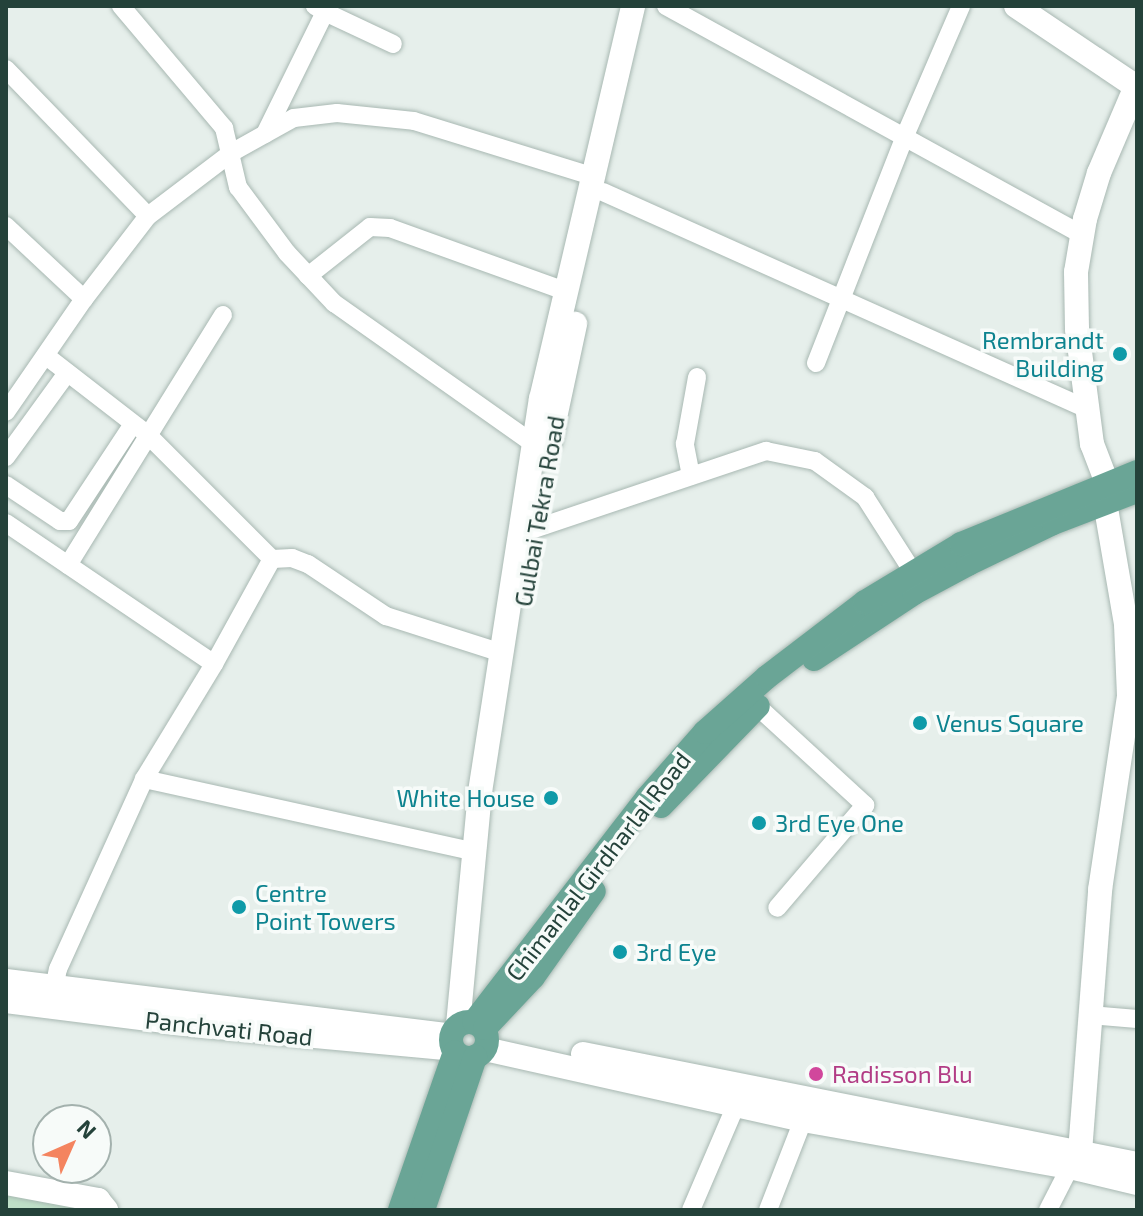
<!DOCTYPE html>
<style>
body{margin:0}
#map{position:relative;width:1143px;height:1216px;overflow:hidden;background:#e6efeb;font-family:"Exo 2",sans-serif}
div>[style]{position:absolute}
.green>*{inset:0;background:#bfe0c8}
.roads{filter:drop-shadow(0 0 2px #a8b8b2) drop-shadow(0 0 2px #a8b8b2)}
.street>*{height:18px;margin:-9px;padding:0 9px;transform-origin:9px;border-radius:9px;background:#fff}
.secondary>*{height:24px;margin:-12px;padding:0 12px;transform-origin:12px;border-radius:12px;background:#fff}
.primary>*{height:24px;margin:-12px;padding:0 12px;transform-origin:12px;border-radius:12px;background:#6aa596}
.primary>.ring{margin:-12px;padding:0;box-sizing:content-box;background:none;border:24px solid #6aa596;border-radius:50%}
.dots>*{width:22px;height:22px;translate:-50% -50%;box-sizing:border-box;border:4px solid #f7fbf9;border-radius:50%}
span{translate:-50% -50%;white-space:nowrap;text-align:center;line-height:1.15;-webkit-text-stroke:7px #f7fbf9;paint-order:stroke}
.culture-label{font-size:24px;color:#0d838f}
.right{translate:-100% -50%;text-align:right}
.left{translate:0 -50%;text-align:left}
.street-label{font-size:24px;color:#24423a}
.hotel-label{font-size:24px;color:#b23c85}
.frame{position:absolute;inset:0;border:8px solid #24423a;pointer-events:none}
.north{position:absolute;left:32px;top:1104px;width:80px;height:80px;box-sizing:border-box;background:#f7fbf9;border:2px solid #a3b1ad;border-radius:50%;rotate:45deg;font-size:22px;font-weight:700;line-height:32px;text-align:center;color:#24423a}
.north::after{content:'';display:block;margin:auto;width:28px;height:36px;background:#f4845f;clip-path:polygon(50% 0,100% 100%,50% 72%,0 100%)}
</style>
<div id="map">
<div class="green">
<div style="clip-path:polygon(6px 1191px,91px 1210px,6px 1210px)"></div>
</div>
<div class="roads">
<div class="street">
<div style="left:121px;top:6px;width:160px;rotate:49.8deg"></div>
<div style="left:224px;top:128px;width:61px;rotate:76.7deg"></div>
<div style="left:238px;top:187px;width:82px;rotate:53.4deg"></div>
<div style="left:287px;top:253px;width:69px;rotate:46.8deg"></div>
<div style="left:334px;top:303px;width:246px;rotate:35.2deg"></div>
<div style="left:666px;top:6px;width:475px;rotate:28.8deg"></div>
<div style="left:325px;top:12px;width:75px;rotate:25.2deg"></div>
<div style="left:6px;top:69px;width:204px;rotate:46deg"></div>
<div style="left:265px;top:134px;width:136px;rotate:-63.8deg"></div>
<div style="left:325px;top:12px;width:12px;rotate:-149deg"></div>
<div style="left:603px;top:192px;width:530px;rotate:24.15deg"></div>
<div style="left:6px;top:226px;width:107px;rotate:43.1deg"></div>
<div style="left:308px;top:276px;width:79px;rotate:-38.3deg"></div>
<div style="left:370px;top:227px;width:20px;rotate:3deg"></div>
<div style="left:390px;top:228px;width:186px;rotate:19.8deg"></div>
<div style="left:816px;top:363px;width:242px;rotate:-68.6deg"></div>
<div style="left:904px;top:138px;width:144px;rotate:-66.6deg"></div>
<div style="left:6px;top:412px;width:137px;rotate:-55.4deg"></div>
<div style="left:84px;top:299px;width:105px;rotate:-52.4deg"></div>
<div style="left:148px;top:216px;width:104px;rotate:-37.2deg"></div>
<div style="left:231px;top:153px;width:72px;rotate:-29.1deg"></div>
<div style="left:294px;top:118px;width:43px;rotate:-6.6deg"></div>
<div style="left:337px;top:113px;width:77px;rotate:5.9deg"></div>
<div style="left:414px;top:121px;width:186px;rotate:17.2deg"></div>
<div style="left:6px;top:457px;width:104px;rotate:-54deg"></div>
<div style="left:691px;top:476px;width:33px;rotate:-101deg"></div>
<div style="left:685px;top:444px;width:68px;rotate:-79.8deg"></div>
<div style="left:6px;top:485px;width:65px;rotate:33.7deg"></div>
<div style="left:60px;top:521px;width:9px"></div>
<div style="left:69px;top:521px;width:116px;rotate:-56.6deg"></div>
<div style="left:6px;top:523px;width:251px;rotate:34.1deg"></div>
<div style="left:214px;top:664px;width:120px;rotate:-61.1deg"></div>
<div style="left:272px;top:559px;width:177px;rotate:-135deg"></div>
<div style="left:147px;top:434px;width:128px;rotate:-142.3deg"></div>
<div style="left:534px;top:529px;width:245px;rotate:-18.6deg"></div>
<div style="left:766px;top:451px;width:50px;rotate:11.5deg"></div>
<div style="left:815px;top:461px;width:62px;rotate:35.8deg"></div>
<div style="left:865px;top:497px;width:89px;rotate:57.4deg"></div>
<div style="left:272px;top:559px;width:20px;rotate:-3deg"></div>
<div style="left:292px;top:558px;width:17px;rotate:21deg"></div>
<div style="left:308px;top:564px;width:94px;rotate:33.7deg"></div>
<div style="left:386px;top:616px;width:122px;rotate:17.7deg"></div>
<div style="left:68px;top:565px;width:294px;rotate:-58.2deg"></div>
<div style="left:214px;top:664px;width:135px;rotate:121.3deg"></div>
<div style="left:144px;top:779px;width:339px;rotate:12.4deg"></div>
<div style="left:757px;top:706px;width:147px;rotate:42.5deg"></div>
<div style="left:865px;top:805px;width:135px;rotate:130.5deg"></div>
<div style="left:54px;top:989px;width:20px;rotate:-79deg"></div>
<div style="left:58px;top:969px;width:209px;rotate:-65.6deg"></div>
<div style="left:1090px;top:1015px;width:47px;rotate:4.9deg"></div>
<div style="left:691px;top:1210px;width:114px;rotate:-66.8deg"></div>
<div style="left:768px;top:1210px;width:97px;rotate:-68.7deg"></div>
<div style="left:1048px;top:1210px;width:48px;rotate:-62.9deg"></div>
</div>
<div class="secondary">
<div style="left:1016px;top:6px;width:143px;rotate:33.9deg"></div>
<div style="left:550px;top:441px;width:120px;rotate:-77.9deg"></div>
<div style="left:1107px;top:483px;width:42px;rotate:-111deg"></div>
<div style="left:1092px;top:444px;width:116px;rotate:-97.4deg"></div>
<div style="left:1077px;top:329px;width:57px;rotate:-91deg"></div>
<div style="left:1076px;top:272px;width:54px;rotate:-80.4deg"></div>
<div style="left:1085px;top:219px;width:48px;rotate:-73.1deg"></div>
<div style="left:1099px;top:173px;width:97px;rotate:-66.9deg"></div>
<div style="left:6px;top:981px;width:445px;rotate:7deg"></div>
<div style="left:6px;top:1001px;width:192px;rotate:7.2deg"></div>
<div style="left:196px;top:1025px;width:258px;rotate:5.3deg"></div>
<div style="left:458px;top:1025px;width:234px;rotate:-84.6deg"></div>
<div style="left:480px;top:792px;width:398px;rotate:-81.2deg"></div>
<div style="left:541px;top:399px;width:404px;rotate:-76.8deg"></div>
<div style="left:485px;top:1049px;width:326px;rotate:12.6deg"></div>
<div style="left:803px;top:1120px;width:271px;rotate:10deg"></div>
<div style="left:1070px;top:1167px;width:69px;rotate:13.4deg"></div>
<div style="left:583px;top:1054px;width:565px;rotate:11.23deg"></div>
<div style="left:1080px;top:1152px;width:263px;rotate:-85.6deg"></div>
<div style="left:1100px;top:890px;width:196px;rotate:-81.5deg"></div>
<div style="left:1129px;top:696px;width:72px;rotate:-92.4deg"></div>
<div style="left:1126px;top:624px;width:124px;rotate:-99.8deg"></div>
<div style="left:6px;top:1183px;width:94px;rotate:10.5deg"></div>
<div style="left:98px;top:1200px;width:13px;rotate:51deg"></div>
</div>
<div class="primary">
<div style="left:814px;top:659px;width:120px;rotate:-33.4deg"></div>
<div style="left:914px;top:593px;width:61px;rotate:-28.2deg"></div>
<div style="left:968px;top:564px;width:94px;rotate:-25.8deg"></div>
<div style="left:1053px;top:523px;width:90px;rotate:-20.9deg"></div>
<div style="left:661px;top:806px;width:139px;rotate:-45.9deg"></div>
<div class="ring" style="left:451px;top:1022px;width:12px;height:12px"></div>
<div style="left:474px;top:1022px;width:283px;rotate:-52.3deg"></div>
<div style="left:647px;top:798px;width:88px;rotate:-48.7deg"></div>
<div style="left:705px;top:732px;width:83px;rotate:-41.6deg"></div>
<div style="left:767px;top:677px;width:123px;rotate:-37.4deg"></div>
<div style="left:865px;top:602px;width:112px;rotate:-31.1deg"></div>
<div style="left:961px;top:544px;width:190px;rotate:-22.2deg"></div>
<div style="left:485px;top:1028px;width:70px;rotate:-46.7deg"></div>
<div style="left:533px;top:977px;width:105px;rotate:-54.7deg"></div>
<div style="left:400px;top:1210px;width:167px;rotate:-70.8deg"></div>
<div style="left:423px;top:1210px;width:162px;rotate:-71.2deg"></div>
</div>
</div>
<div class="dots">
<div style="left:1120px;top:354px;background:#0f9aa8"></div>
<div style="left:920px;top:723px;background:#0f9aa8"></div>
<div style="left:551px;top:798px;background:#0f9aa8"></div>
<div style="left:759px;top:823px;background:#0f9aa8"></div>
<div style="left:239px;top:907px;background:#0f9aa8"></div>
<div style="left:620px;top:952px;background:#0f9aa8"></div>
<div style="left:816px;top:1074px;background:#d1479c"></div>
</div>
<div class="culture-label">
<span class="right" style="left:1104px;top:354px">Rembrandt<br>Building</span>
<span class="left" style="left:936px;top:723px">Venus Square</span>
<span class="right" style="left:535px;top:798px">White House</span>
<span class="left" style="left:775px;top:823px">3rd Eye One</span>
<span class="left" style="left:255px;top:907px">Centre<br>Point Towers</span>
<span class="left" style="left:636px;top:952px">3rd Eye</span>
</div>
<div class="street-label">
<span style="left:539px;top:511px;rotate:-80deg">Gulbai Tekra Road</span>
<span style="left:598px;top:866px;rotate:-52deg">Chimanlal Girdharlal Road</span>
<span style="left:229px;top:1028px;rotate:6deg">Panchvati Road</span>
</div>
<div class="hotel-label">
<span class="left" style="left:832px;top:1074px">Radisson Blu</span>
</div>
<div class="frame"></div>
<div class="north">N</div>
</div>
